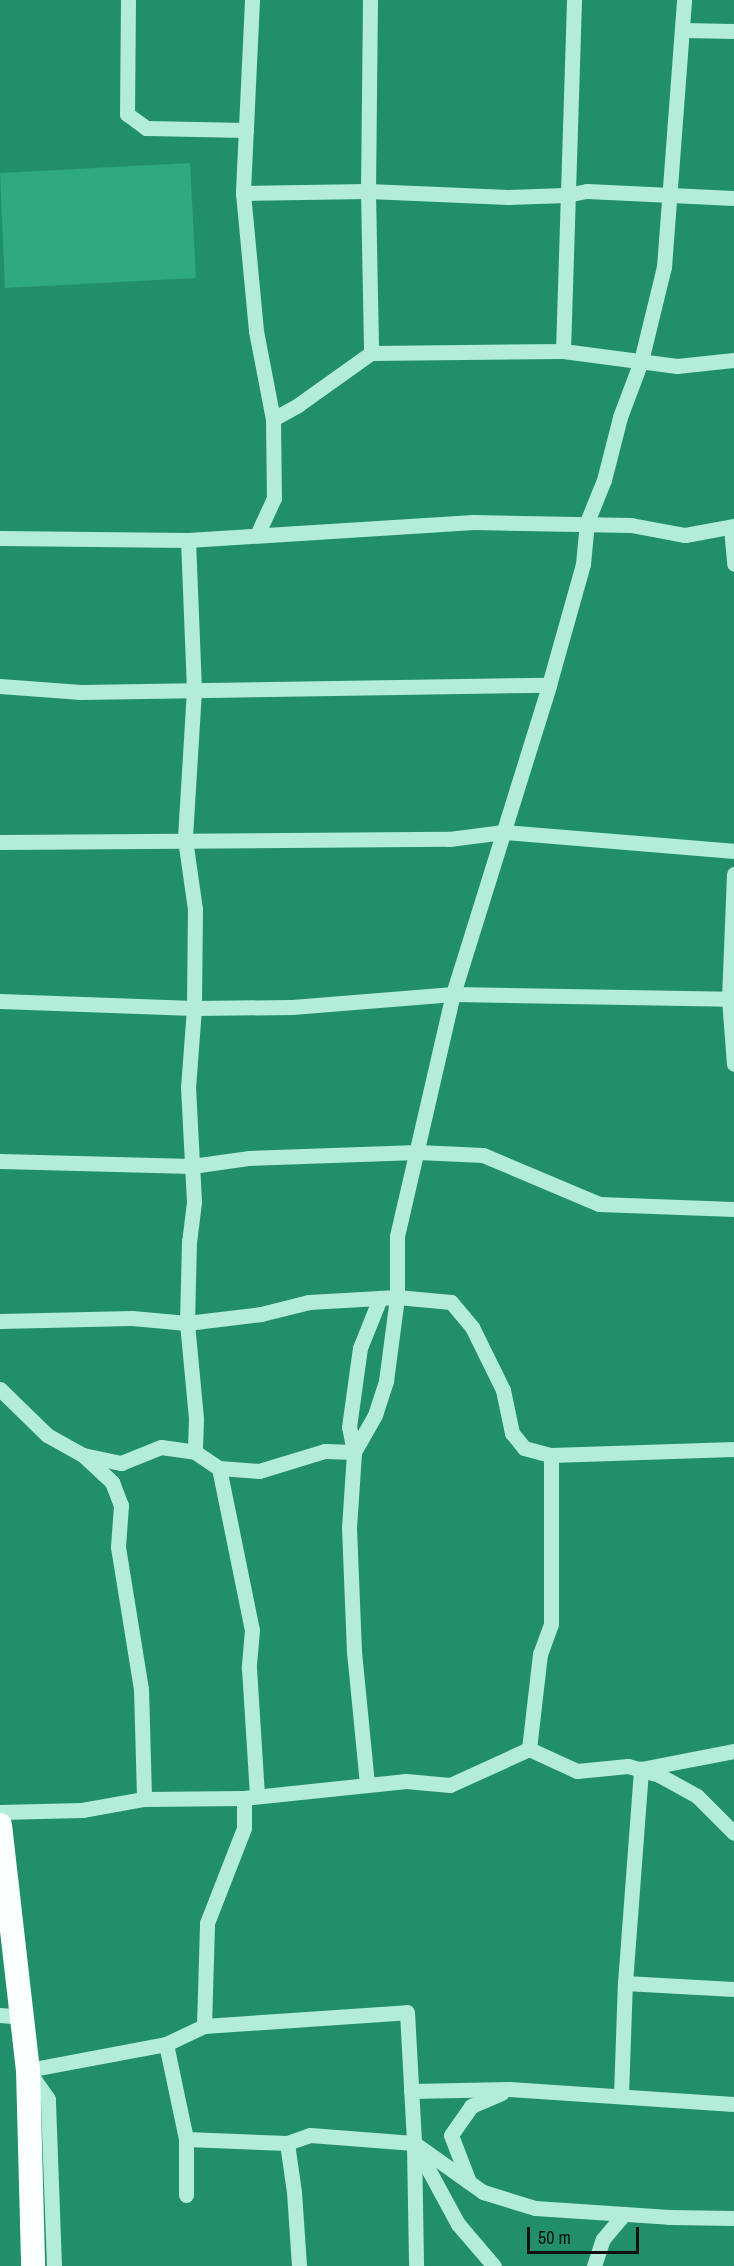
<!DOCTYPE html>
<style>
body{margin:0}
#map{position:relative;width:734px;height:2266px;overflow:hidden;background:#228f6c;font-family:"Archivo Narrow",sans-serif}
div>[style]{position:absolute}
.green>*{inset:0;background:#2fa980}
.minor>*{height:15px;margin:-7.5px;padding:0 7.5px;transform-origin:7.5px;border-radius:7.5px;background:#b3ecd9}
.primary>*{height:24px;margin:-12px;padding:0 12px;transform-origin:12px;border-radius:12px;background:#f8fffd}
span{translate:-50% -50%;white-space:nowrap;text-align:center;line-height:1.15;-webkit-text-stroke:4.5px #228f6c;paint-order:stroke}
.scale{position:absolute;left:527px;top:2227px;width:112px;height:27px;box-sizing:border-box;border:3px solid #111;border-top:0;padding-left:8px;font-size:18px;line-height:21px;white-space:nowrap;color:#111;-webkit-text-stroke:4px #228f6c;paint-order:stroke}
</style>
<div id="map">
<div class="green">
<div style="clip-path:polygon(190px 163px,196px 278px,5px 288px,0 173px)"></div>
</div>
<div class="minor">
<div style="left:128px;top:0;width:114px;rotate:90.5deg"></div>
<div style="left:127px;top:114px;width:24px;rotate:36deg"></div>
<div style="left:146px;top:128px;width:100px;rotate:1.1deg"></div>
<div style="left:252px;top:0;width:193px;rotate:92.7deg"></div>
<div style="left:243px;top:193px;width:139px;rotate:84.6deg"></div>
<div style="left:256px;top:331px;width:90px;rotate:79.1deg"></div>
<div style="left:273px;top:419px;width:79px;rotate:89.3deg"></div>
<div style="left:274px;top:498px;width:41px;rotate:114.7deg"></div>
<div style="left:370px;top:0;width:191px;rotate:90.6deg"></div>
<div style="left:368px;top:191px;width:162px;rotate:88.9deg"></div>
<div style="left:683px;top:30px;width:51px;rotate:1.1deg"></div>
<div style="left:243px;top:193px;width:125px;rotate:-0.9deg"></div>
<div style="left:368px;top:191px;width:140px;rotate:2.5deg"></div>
<div style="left:508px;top:197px;width:58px;rotate:-2deg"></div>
<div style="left:566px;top:195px;width:21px;rotate:-11deg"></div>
<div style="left:587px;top:191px;width:147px;rotate:2.7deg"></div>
<div style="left:563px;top:351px;width:351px;rotate:-88.2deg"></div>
<div style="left:273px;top:419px;width:29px;rotate:-29deg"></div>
<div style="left:298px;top:405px;width:90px;rotate:-35.5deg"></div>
<div style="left:371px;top:353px;width:192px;rotate:-0.6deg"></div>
<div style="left:563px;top:351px;width:115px;rotate:7.5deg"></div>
<div style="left:677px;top:366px;width:57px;rotate:-6deg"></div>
<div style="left:731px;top:527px;width:37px;rotate:85deg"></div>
<div style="left:0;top:538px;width:188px;rotate:0.6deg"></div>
<div style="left:188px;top:540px;width:286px;rotate:-3.6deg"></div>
<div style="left:473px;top:522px;width:158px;rotate:1.1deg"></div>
<div style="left:631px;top:525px;width:55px;rotate:10.5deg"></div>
<div style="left:685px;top:535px;width:50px;rotate:-10.4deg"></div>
<div style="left:188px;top:540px;width:150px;rotate:87.7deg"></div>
<div style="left:194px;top:690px;width:149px;rotate:93.5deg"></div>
<div style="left:185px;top:839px;width:71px;rotate:81.9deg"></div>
<div style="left:195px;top:909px;width:99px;rotate:90.6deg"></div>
<div style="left:194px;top:1008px;width:79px;rotate:94.3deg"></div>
<div style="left:188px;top:1087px;width:115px;rotate:87deg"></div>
<div style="left:194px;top:1202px;width:39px;rotate:97deg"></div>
<div style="left:189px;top:1241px;width:82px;rotate:91.4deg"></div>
<div style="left:187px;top:1323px;width:96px;rotate:84.6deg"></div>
<div style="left:196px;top:1419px;width:33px;rotate:92deg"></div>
<div style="left:0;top:686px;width:81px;rotate:4.2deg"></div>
<div style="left:81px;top:692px;width:468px;rotate:-0.9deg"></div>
<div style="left:0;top:842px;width:449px;rotate:-0.4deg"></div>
<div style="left:449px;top:839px;width:55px;rotate:-7.3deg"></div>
<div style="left:504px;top:832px;width:231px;rotate:4.7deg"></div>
<div style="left:734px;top:874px;width:125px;rotate:92.3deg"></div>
<div style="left:729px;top:999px;width:5px"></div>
<div style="left:0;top:1001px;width:194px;rotate:2.1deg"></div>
<div style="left:194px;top:1008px;width:98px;rotate:-0.6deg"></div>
<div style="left:292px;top:1007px;width:162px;rotate:-4.6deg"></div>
<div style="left:453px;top:994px;width:276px;rotate:1deg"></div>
<div style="left:729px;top:999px;width:65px;rotate:85.6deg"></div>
<div style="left:0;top:1161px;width:192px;rotate:1.5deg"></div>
<div style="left:192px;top:1166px;width:58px;rotate:-8deg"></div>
<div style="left:249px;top:1158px;width:169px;rotate:-2deg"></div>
<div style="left:418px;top:1152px;width:65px;rotate:2.6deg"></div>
<div style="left:483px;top:1155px;width:126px;rotate:22.9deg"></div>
<div style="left:599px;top:1204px;width:135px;rotate:2.1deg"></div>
<div style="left:0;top:1321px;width:132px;rotate:-1.3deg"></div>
<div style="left:132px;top:1318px;width:55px;rotate:5.2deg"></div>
<div style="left:187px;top:1323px;width:75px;rotate:-6.9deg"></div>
<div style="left:261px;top:1314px;width:49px;rotate:-14deg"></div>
<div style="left:309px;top:1302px;width:88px;rotate:-3.3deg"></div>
<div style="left:397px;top:1297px;width:54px;rotate:5.3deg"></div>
<div style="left:451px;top:1302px;width:33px;rotate:50deg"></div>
<div style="left:472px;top:1327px;width:70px;rotate:63.8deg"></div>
<div style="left:503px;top:1390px;width:44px;rotate:78.2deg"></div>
<div style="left:512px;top:1433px;width:19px;rotate:51deg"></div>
<div style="left:524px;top:1448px;width:28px;rotate:15deg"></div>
<div style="left:551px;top:1455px;width:183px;rotate:-1.9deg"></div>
<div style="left:0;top:1389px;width:66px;rotate:44.4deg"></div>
<div style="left:47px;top:1435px;width:41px;rotate:29.1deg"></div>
<div style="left:83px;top:1455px;width:39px;rotate:12deg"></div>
<div style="left:121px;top:1463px;width:43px;rotate:-21.8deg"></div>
<div style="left:161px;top:1447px;width:34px;rotate:8deg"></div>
<div style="left:195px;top:1452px;width:29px;rotate:34deg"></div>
<div style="left:219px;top:1468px;width:165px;rotate:78.5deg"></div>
<div style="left:252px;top:1630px;width:38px;rotate:95deg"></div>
<div style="left:249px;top:1668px;width:128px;rotate:86.4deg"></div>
<div style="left:354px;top:1452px;width:43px;rotate:-60.4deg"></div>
<div style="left:375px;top:1415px;width:36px;rotate:-72deg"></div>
<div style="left:386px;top:1381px;width:85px;rotate:-82.5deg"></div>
<div style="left:397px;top:1297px;width:61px;rotate:-90deg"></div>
<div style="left:397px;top:1236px;width:248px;rotate:-77deg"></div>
<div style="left:453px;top:994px;width:324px;rotate:-72.7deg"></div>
<div style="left:549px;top:685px;width:126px;rotate:-74.3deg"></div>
<div style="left:583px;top:564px;width:42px;rotate:-84.6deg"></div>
<div style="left:587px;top:522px;width:45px;rotate:-68deg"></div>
<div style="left:604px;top:480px;width:65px;rotate:-75.7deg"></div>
<div style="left:620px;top:417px;width:60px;rotate:-69.4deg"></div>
<div style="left:641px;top:361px;width:97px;rotate:-76.3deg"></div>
<div style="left:664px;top:267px;width:268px;rotate:-85.7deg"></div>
<div style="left:83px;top:1455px;width:40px;rotate:43deg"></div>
<div style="left:112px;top:1482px;width:25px;rotate:69deg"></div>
<div style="left:121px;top:1505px;width:42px;rotate:94.1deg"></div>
<div style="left:118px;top:1547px;width:144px;rotate:80.8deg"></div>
<div style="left:141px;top:1689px;width:110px;rotate:88.4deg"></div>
<div style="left:551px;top:1455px;width:169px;rotate:90deg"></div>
<div style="left:551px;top:1624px;width:32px;rotate:110deg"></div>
<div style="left:540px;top:1654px;width:96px;rotate:96.6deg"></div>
<div style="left:529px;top:1749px;width:53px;rotate:24.6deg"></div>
<div style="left:577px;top:1771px;width:51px;rotate:-5.6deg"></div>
<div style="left:628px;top:1766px;width:32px;rotate:16deg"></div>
<div style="left:659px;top:1775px;width:43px;rotate:28.9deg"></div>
<div style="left:697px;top:1796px;width:52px;rotate:45deg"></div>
<div style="left:219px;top:1468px;width:40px;rotate:4.3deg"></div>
<div style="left:259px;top:1471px;width:69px;rotate:-16.9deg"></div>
<div style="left:325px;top:1451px;width:29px;rotate:2deg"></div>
<div style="left:367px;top:1784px;width:133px;rotate:-95.6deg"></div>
<div style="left:354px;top:1652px;width:124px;rotate:-92.3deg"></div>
<div style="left:349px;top:1528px;width:76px;rotate:-86.2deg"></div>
<div style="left:354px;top:1452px;width:25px;rotate:-101deg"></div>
<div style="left:349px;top:1427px;width:80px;rotate:-82.1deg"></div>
<div style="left:360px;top:1348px;width:54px;rotate:-68.2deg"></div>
<div style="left:0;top:1812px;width:82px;rotate:-1.4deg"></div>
<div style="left:82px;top:1810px;width:63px;rotate:-10.1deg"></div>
<div style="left:144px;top:1799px;width:100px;rotate:-0.6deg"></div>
<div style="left:244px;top:1798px;width:163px;rotate:-6deg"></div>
<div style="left:406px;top:1781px;width:44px;rotate:5.2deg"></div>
<div style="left:450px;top:1785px;width:87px;rotate:-24.5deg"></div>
<div style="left:625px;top:1983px;width:109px;rotate:3.2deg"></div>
<div style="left:0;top:2015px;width:21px;rotate:5deg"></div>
<div style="left:204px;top:2026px;width:103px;rotate:-88.3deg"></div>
<div style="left:207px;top:1923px;width:102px;rotate:-68.7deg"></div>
<div style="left:244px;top:1828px;width:30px;rotate:-90deg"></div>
<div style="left:166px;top:2044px;width:97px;rotate:78.1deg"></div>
<div style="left:411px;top:2091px;width:98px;rotate:-1.2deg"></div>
<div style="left:509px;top:2089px;width:225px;rotate:3.8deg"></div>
<div style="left:621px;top:2095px;width:112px;rotate:-88deg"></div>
<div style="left:625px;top:1983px;width:215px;rotate:-85.7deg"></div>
<div style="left:641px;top:1769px;width:95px;rotate:-11deg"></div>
<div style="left:287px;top:2143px;width:24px;rotate:-19deg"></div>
<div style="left:310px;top:2135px;width:104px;rotate:4.4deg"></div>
<div style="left:414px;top:2143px;width:85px;rotate:35.4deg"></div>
<div style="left:483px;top:2192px;width:54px;rotate:17.1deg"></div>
<div style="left:535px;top:2208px;width:134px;rotate:3.8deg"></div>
<div style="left:669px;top:2217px;width:65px;rotate:0.9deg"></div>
<div style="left:414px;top:2146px;width:120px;rotate:89deg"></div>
<div style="left:469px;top:2182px;width:50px;rotate:-111deg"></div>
<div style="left:451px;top:2135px;width:35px;rotate:-55deg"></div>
<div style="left:471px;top:2106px;width:33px;rotate:-23deg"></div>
<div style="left:186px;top:2195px;width:56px;rotate:-90deg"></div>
<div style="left:186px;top:2139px;width:101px;rotate:2.3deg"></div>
<div style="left:287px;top:2143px;width:49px;rotate:81.9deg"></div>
<div style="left:294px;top:2192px;width:74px;rotate:86.1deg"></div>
<div style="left:54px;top:2266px;width:167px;rotate:-92.1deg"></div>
<div style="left:48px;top:2099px;width:35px;rotate:-125deg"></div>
<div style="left:28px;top:2070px;width:140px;rotate:-10.7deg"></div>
<div style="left:166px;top:2044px;width:42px;rotate:-25.3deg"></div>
<div style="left:204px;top:2026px;width:203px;rotate:-3.9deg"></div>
<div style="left:407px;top:2012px;width:131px;rotate:86.9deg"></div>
<div style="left:414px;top:2143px;width:92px;rotate:61.5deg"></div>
<div style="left:458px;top:2224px;width:55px;rotate:49.4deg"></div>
<div style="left:594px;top:2266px;width:28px;rotate:-72deg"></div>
<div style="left:603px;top:2239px;width:33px;rotate:-50deg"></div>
</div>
<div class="primary">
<div style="left:0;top:1825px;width:247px;rotate:83.5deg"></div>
<div style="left:28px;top:2070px;width:196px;rotate:88.5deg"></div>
</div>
<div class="scale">50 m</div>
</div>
